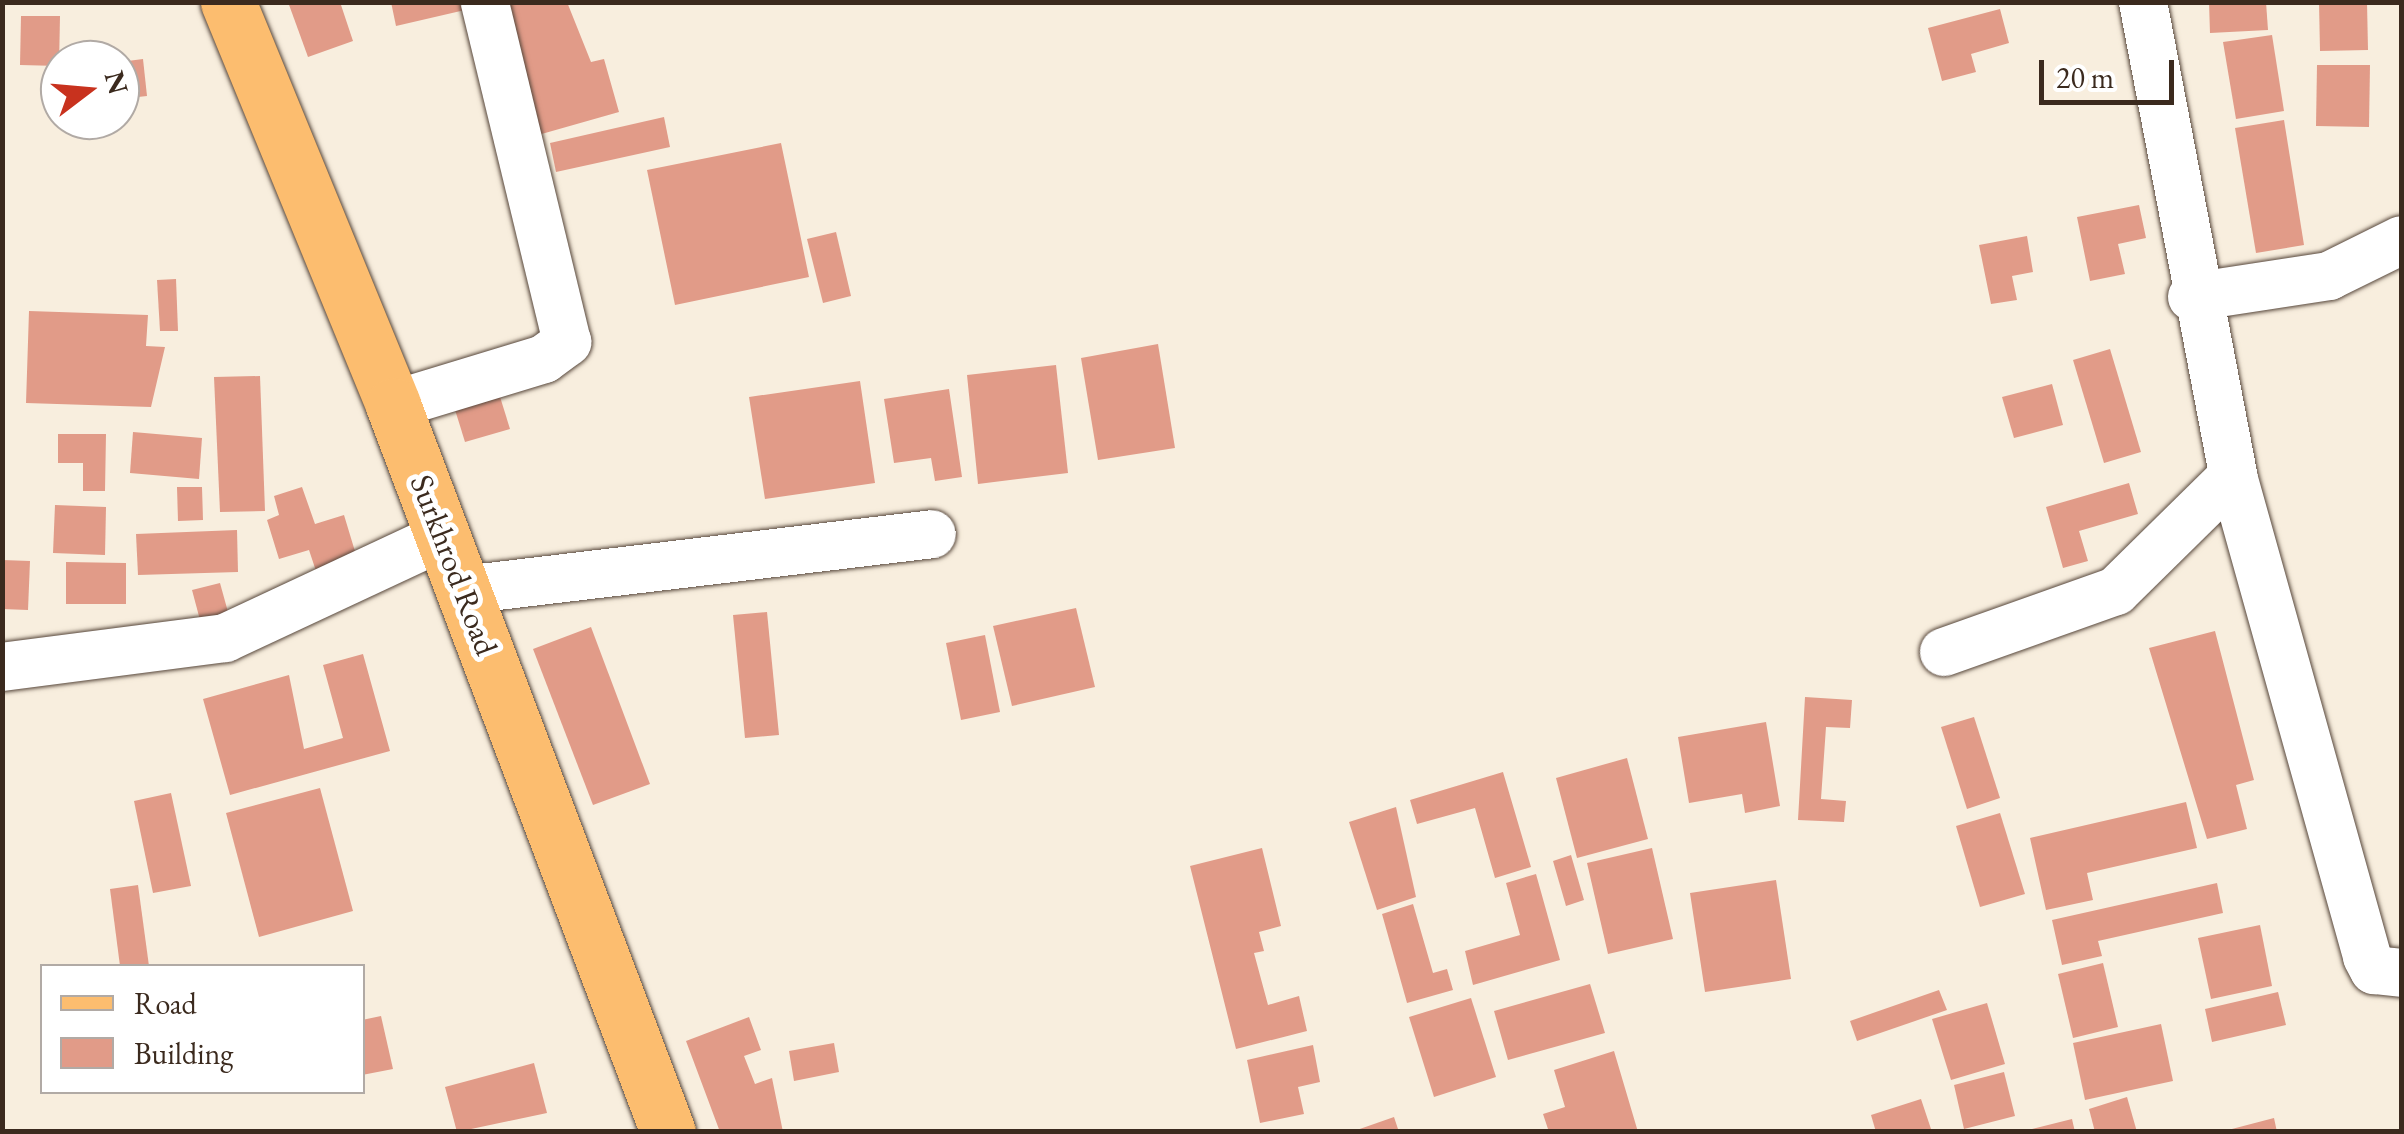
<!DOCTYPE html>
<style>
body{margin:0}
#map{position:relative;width:2404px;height:1134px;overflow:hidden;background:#f8eede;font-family:"EB Garamond",serif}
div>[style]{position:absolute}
.building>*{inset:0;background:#e19b88}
.roads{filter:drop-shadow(0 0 2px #57473b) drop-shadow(0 0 2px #57473b)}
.minor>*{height:48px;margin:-24px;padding:0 24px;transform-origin:24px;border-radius:24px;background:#fff}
.major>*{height:55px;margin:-27.5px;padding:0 27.5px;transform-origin:27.5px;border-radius:27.5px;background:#fcbd6f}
span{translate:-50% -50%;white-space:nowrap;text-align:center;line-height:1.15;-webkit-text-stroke:10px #fff;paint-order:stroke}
.street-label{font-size:32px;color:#3b2a1e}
.frame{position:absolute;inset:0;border:5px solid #3b2a1e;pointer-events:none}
.legend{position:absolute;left:40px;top:964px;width:325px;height:130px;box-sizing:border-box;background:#fff;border:2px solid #b1aaa5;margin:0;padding:12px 18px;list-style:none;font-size:30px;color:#3b2a1e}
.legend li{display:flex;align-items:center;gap:20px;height:50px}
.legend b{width:50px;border:2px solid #b1aaa5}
.north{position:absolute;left:40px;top:40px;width:100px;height:100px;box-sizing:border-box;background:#fff;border:2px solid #b1aaa5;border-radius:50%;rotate:74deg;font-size:28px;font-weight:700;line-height:40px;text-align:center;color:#3b2a1e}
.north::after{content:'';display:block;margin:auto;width:35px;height:45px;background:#c8321e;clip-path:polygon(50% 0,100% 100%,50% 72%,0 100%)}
.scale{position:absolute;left:2039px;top:60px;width:135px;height:45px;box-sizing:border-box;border:5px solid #3b2a1e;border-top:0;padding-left:12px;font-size:30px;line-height:35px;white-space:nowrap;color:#3b2a1e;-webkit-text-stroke:8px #fff;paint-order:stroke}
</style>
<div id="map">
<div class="building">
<div style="clip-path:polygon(288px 2px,340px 2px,353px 41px,308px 57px)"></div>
<div style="clip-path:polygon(391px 2px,463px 2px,465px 10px,396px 26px)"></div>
<div style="clip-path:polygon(490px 2px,567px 2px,591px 62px,604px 59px,619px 112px,531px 137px)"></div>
<div style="clip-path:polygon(2209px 2px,2266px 2px,2268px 30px,2210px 33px)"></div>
<div style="clip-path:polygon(2319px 2px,2367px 2px,2368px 50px,2320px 51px)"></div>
<div style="clip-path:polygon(2000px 9px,2009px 43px,1971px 54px,1976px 72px,1942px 81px,1928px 28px)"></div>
<div style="clip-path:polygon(21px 16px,60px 16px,59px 66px,20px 65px)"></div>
<div style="clip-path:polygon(2272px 35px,2284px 111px,2236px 119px,2223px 42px)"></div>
<div style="clip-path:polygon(143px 59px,147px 96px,120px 99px,120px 62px)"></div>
<div style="clip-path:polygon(2317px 65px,2370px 65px,2369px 127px,2316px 126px)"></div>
<div style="clip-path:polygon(664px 117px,670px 147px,556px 172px,550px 143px)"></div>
<div style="clip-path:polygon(2284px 120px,2304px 245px,2256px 253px,2235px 128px)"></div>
<div style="clip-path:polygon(781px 143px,809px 277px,675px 305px,647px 170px)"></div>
<div style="clip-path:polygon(2139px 205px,2146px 238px,2118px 244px,2125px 274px,2090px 281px,2077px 217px)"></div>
<div style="clip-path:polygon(836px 232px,851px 296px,823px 303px,807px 239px)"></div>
<div style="clip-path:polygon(2027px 236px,2033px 272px,2012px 276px,2017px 300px,1991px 304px,1979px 245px)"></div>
<div style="clip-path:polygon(176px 279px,178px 331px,160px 331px,157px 280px)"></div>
<div style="clip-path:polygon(29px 311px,148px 315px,146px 346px,165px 347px,151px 407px,26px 403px)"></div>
<div style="clip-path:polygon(1158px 344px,1175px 448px,1098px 460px,1081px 358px)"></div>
<div style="clip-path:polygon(2110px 349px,2141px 452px,2104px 463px,2073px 360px)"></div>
<div style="clip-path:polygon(1056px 365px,1068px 473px,978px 484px,967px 375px)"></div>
<div style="clip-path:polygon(260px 376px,265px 511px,220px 512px,214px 377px)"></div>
<div style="clip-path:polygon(860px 381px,875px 483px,765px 499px,749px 397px)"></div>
<div style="clip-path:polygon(2052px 384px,2063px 425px,2014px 438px,2002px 397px)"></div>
<div style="clip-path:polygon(497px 387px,510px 429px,465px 442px,452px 400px)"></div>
<div style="clip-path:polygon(949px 389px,962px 477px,935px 481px,931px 458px,894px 463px,884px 399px)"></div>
<div style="clip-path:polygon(133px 432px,202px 438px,199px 479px,130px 473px)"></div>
<div style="clip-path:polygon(58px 434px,106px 434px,105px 491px,83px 491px,83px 463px,58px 463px)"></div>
<div style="clip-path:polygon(2129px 483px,2138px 514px,2079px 531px,2088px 561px,2063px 568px,2046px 507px)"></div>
<div style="clip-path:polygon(177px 487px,202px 487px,203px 520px,178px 521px)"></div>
<div style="clip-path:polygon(302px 487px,315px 524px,344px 515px,357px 558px,316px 571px,309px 550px,279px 559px,267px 520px,279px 515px,274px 496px)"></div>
<div style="clip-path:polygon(55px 505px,106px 507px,105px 555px,53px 553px)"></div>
<div style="clip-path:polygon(237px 530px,238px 572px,138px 575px,136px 534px)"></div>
<div style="clip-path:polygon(2px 560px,30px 561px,28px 610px,2px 609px)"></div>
<div style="clip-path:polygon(66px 562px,126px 563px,126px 604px,66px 604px)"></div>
<div style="clip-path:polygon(220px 583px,228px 612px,200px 620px,192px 590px)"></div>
<div style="clip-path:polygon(1076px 608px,1095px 687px,1012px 706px,993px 626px)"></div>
<div style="clip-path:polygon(767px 612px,779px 735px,745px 738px,733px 615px)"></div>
<div style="clip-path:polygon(591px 627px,650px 784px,593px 805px,533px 649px)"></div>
<div style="clip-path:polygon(2215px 631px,2254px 780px,2236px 785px,2247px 829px,2207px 839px,2149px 648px)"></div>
<div style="clip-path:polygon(985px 635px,1000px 712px,961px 720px,946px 643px)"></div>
<div style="clip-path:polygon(363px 654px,390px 751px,230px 795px,203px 699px,289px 675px,304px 749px,343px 738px,323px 665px)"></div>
<div style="clip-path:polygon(1805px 697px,1852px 700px,1850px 728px,1826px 727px,1821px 799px,1846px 801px,1844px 822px,1798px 820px)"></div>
<div style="clip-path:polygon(1974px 717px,2000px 798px,1967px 809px,1941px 727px)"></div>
<div style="clip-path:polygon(1766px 722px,1780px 806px,1745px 813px,1742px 794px,1689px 803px,1678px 737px)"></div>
<div style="clip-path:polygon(1627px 758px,1648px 839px,1577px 858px,1556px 778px)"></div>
<div style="clip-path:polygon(1503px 772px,1531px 867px,1495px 878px,1475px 808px,1417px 824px,1410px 800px)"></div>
<div style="clip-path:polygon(320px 788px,353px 911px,259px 937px,226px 813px)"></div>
<div style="clip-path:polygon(171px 793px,191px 886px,153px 893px,134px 801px)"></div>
<div style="clip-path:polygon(2186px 802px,2197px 848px,2087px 873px,2093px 900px,2046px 910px,2030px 838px)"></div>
<div style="clip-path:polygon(1396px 807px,1416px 897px,1377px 910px,1349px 822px)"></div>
<div style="clip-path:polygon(2000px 813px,2025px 894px,1980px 907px,1956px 826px)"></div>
<div style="clip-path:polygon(1262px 848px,1281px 926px,1259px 932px,1264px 951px,1254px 953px,1268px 1005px,1299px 996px,1307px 1031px,1236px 1049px,1190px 866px)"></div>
<div style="clip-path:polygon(1652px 848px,1673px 939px,1608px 954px,1587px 863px)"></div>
<div style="clip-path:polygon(1571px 855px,1584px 900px,1566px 906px,1553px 861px)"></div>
<div style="clip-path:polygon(1536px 874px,1560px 960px,1473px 985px,1465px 951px,1520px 935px,1506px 883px)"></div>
<div style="clip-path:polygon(1776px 880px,1791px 979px,1705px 992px,1690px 893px)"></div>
<div style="clip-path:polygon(2217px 883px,2223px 913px,2098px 941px,2102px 956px,2062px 965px,2052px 920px)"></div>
<div style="clip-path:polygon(138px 885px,149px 966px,120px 966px,110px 889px)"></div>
<div style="clip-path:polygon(1413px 904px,1433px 973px,1447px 969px,1453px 990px,1407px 1003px,1382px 914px)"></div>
<div style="clip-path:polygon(2260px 925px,2272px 986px,2211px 999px,2198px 938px)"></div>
<div style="clip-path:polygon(2103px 963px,2118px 1027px,2073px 1038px,2058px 974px)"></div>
<div style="clip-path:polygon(1590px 984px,1605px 1033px,1508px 1060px,1494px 1011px)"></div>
<div style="clip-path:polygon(1939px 990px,1947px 1010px,1857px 1041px,1850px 1021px)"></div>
<div style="clip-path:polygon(2278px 992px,2286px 1025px,2212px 1042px,2205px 1009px)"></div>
<div style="clip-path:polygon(1471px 998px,1496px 1077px,1434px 1097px,1409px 1017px)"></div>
<div style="clip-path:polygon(1987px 1003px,2005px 1064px,1951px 1080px,1932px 1019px)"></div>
<div style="clip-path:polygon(381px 1016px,393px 1069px,362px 1075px,362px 1020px)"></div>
<div style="clip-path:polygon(749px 1017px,761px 1050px,744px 1056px,755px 1084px,772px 1078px,783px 1132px,720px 1132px,686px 1041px)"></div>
<div style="clip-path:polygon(2161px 1024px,2173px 1081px,2085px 1100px,2073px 1043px)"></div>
<div style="clip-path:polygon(834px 1043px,839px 1072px,794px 1081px,789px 1051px)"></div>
<div style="clip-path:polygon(1313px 1045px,1320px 1082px,1298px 1087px,1304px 1114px,1260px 1123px,1247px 1060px)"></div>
<div style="clip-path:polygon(1614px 1051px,1638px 1132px,1549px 1132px,1543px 1114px,1565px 1107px,1554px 1070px)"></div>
<div style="clip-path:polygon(534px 1063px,547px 1113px,457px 1132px,445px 1087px)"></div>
<div style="clip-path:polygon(2004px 1072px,2015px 1116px,1964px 1129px,1954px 1085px)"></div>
<div style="clip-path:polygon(2127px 1097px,2137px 1132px,2095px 1132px,2089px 1109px)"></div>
<div style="clip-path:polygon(1921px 1099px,1932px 1132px,1876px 1132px,1871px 1115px)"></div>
<div style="clip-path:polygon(1394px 1117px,1399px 1132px,1354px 1132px,1354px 1131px)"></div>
<div style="clip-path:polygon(2274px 1118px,2277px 1132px,2228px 1132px,2228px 1130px)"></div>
<div style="clip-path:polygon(2072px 1119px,2075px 1132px,2028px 1132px,2028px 1130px)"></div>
</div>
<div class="roads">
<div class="minor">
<div style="left:2143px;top:2px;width:482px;rotate:79.2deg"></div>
<div style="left:2233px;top:476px;width:499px;rotate:74.4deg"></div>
<div style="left:2367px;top:957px;width:15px;rotate:62deg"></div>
<div style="left:2374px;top:970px;width:28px;rotate:6deg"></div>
<div style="left:2192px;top:297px;width:139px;rotate:-8.7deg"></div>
<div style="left:2329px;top:276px;width:81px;rotate:-26.3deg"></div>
<div style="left:393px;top:405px;width:158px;rotate:-16.9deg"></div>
<div style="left:544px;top:359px;width:29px;rotate:-36deg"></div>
<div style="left:567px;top:342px;width:350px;rotate:-103.6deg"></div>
<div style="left:464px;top:590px;width:471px;rotate:-6.8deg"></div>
<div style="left:1944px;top:652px;width:182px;rotate:-19.5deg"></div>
<div style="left:2116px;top:591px;width:164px;rotate:-44.5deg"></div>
<div style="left:2px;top:667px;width:225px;rotate:-7.4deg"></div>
<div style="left:225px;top:638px;width:242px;rotate:-25deg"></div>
</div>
<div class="major">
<div style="left:228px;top:2px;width:435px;rotate:67.7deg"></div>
<div style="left:393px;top:405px;width:777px;rotate:69.28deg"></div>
</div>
</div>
<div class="street-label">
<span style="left:454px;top:565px;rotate:69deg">Surkhrod Road</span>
</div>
<div class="frame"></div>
<ul class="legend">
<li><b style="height:12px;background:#fcbd6f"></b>Road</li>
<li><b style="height:28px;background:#e19b88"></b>Building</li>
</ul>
<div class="north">N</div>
<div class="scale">20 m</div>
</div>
